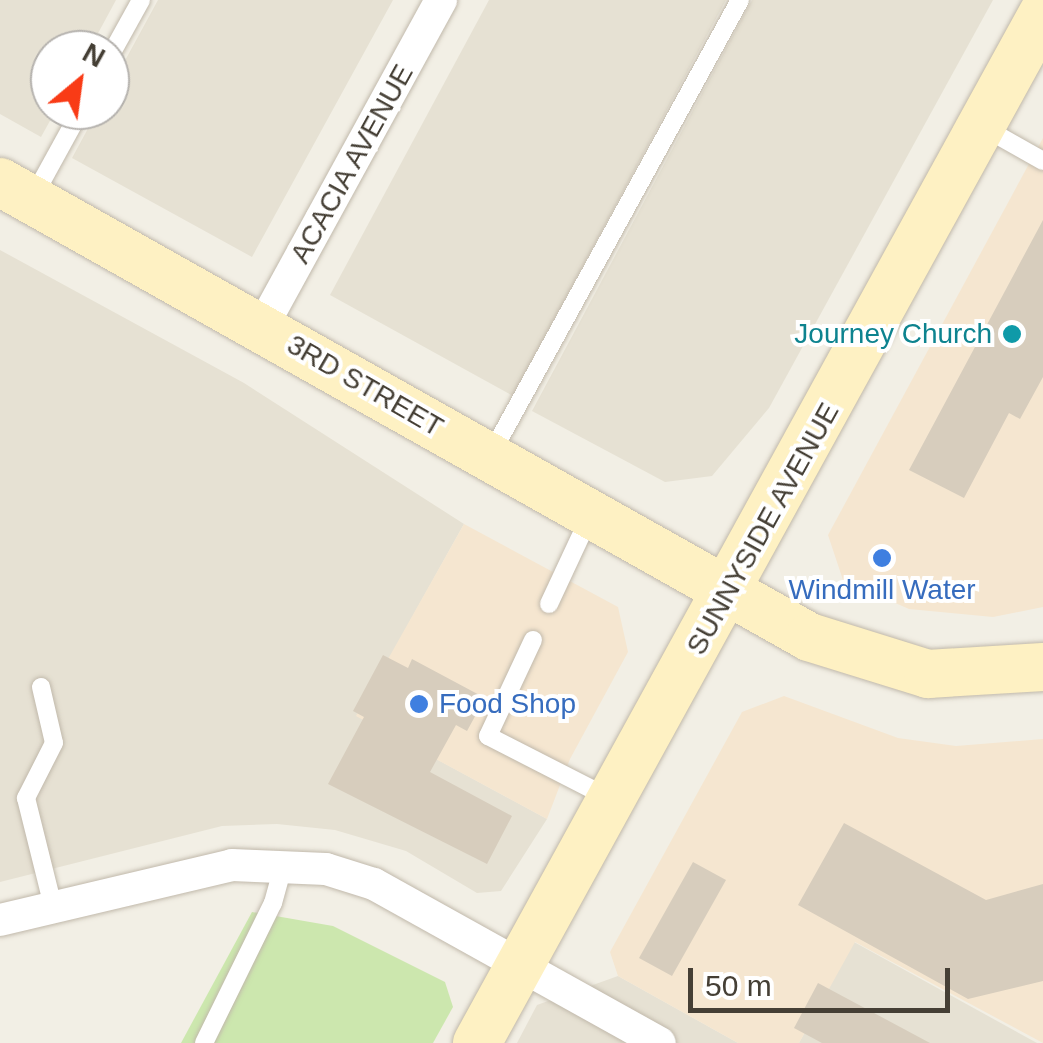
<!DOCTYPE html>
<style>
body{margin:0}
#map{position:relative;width:1043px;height:1043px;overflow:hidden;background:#f2efe5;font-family:Helvetica,sans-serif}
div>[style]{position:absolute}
.residential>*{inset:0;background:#e6e1d3}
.commercial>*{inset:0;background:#f5e6d0}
.green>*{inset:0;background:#cce7ae}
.building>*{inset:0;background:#d7cdbd}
.roads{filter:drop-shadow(0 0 2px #c1b9ab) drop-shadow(0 0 2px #c1b9ab)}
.lane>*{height:18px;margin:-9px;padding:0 9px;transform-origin:9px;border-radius:9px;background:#fff}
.street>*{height:32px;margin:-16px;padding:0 16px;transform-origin:16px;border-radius:16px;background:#fff}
.secondary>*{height:48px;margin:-24px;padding:0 24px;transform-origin:24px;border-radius:24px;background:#fef1c3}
.dots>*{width:28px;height:28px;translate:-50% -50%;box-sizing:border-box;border:5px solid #fff;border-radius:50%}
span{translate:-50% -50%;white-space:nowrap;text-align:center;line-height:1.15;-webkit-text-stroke:8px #fff;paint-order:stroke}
.street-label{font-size:28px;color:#453f35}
.culture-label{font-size:28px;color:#0d838f}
.right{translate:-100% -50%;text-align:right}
.shop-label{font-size:28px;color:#366cbe}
.left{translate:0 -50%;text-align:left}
.north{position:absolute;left:30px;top:30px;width:100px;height:100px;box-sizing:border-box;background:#fff;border:2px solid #b5b2ae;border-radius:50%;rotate:29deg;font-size:28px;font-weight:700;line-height:40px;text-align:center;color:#453f35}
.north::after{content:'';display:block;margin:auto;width:35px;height:45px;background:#f93b16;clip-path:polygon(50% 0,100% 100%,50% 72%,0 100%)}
.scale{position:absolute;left:688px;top:968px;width:262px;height:45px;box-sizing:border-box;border:5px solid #453f35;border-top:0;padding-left:12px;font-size:30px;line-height:35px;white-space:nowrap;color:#453f35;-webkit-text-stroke:8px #fff;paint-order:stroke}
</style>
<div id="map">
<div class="residential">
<div style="clip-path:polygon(0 0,116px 0,89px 50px,50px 50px,50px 110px,56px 110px,41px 137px,0 114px)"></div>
<div style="clip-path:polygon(158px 0,393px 0,252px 257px,72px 158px,98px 110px,110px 110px,110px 88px)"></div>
<div style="clip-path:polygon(489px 0,726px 0,513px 396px,330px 295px)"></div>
<div style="clip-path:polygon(752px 0,993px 0,769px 408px,712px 476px,665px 482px,532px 411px)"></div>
<div style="clip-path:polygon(0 250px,244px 383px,464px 524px,357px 716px,547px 819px,501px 891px,477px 893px,406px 851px,335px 830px,277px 824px,222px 826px,0 882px)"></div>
<div style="clip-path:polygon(854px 942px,1037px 1043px,799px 1043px)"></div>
<div style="clip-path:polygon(618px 976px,738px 1043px,517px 1043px,537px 1005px)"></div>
</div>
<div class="commercial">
<div style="clip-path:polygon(1043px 138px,1043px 607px,993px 617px,909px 609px,843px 580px,828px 535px)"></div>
<div style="clip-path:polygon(464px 524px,618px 607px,628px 652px,570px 759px,547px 819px,356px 716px)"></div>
<div style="clip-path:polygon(784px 696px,898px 738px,956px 746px,1043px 739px,1043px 1043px,855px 942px,799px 1043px,738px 1043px,618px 976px,610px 952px,742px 712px)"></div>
</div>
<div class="green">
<div style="clip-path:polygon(252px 912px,333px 926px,445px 982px,453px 1007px,433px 1043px,181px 1043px)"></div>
</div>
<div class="building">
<div style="clip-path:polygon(1043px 220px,1043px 377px,1020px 419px,1009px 413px,964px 498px,909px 470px)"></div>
<div style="clip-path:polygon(383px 655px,408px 668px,412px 659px,485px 698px,467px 731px,456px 725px,430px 772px,512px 816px,487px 864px,328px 784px,364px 717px,353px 711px)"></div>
<div style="clip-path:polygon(844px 823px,986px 900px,1043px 884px,1043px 981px,968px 999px,798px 905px)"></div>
<div style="clip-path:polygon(693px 862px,726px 880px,672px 976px,639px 958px)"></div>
<div style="clip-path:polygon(818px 983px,930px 1043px,822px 1043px,794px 1028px)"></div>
</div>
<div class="roads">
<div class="lane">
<div style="left:110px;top:56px;width:64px;rotate:-61deg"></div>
<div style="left:983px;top:127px;width:69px;rotate:29.5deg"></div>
<div style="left:32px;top:199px;width:102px;rotate:-61.2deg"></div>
<div style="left:490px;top:456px;width:520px;rotate:-61.27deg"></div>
<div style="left:549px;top:604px;width:99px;rotate:-65deg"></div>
<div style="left:533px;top:640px;width:106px;rotate:115.1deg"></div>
<div style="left:488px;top:736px;width:138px;rotate:27.1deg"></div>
<div style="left:41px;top:687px;width:57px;rotate:76.9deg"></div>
<div style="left:54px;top:743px;width:62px;rotate:117deg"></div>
<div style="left:26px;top:798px;width:111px;rotate:76deg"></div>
<div style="left:204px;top:1043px;width:156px;rotate:-63.8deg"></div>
<div style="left:273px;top:903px;width:41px;rotate:-74.6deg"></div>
</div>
<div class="street">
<div style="left:262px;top:327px;width:373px;rotate:-61.3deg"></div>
<div style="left:0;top:920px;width:238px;rotate:-13.3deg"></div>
<div style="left:232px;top:865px;width:94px;rotate:2.4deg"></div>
<div style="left:326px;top:869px;width:50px;rotate:17.4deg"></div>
<div style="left:374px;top:884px;width:327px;rotate:29.1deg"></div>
</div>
<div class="secondary">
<div style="left:0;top:182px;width:928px;rotate:29.35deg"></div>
<div style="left:809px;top:637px;width:125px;rotate:17.3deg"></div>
<div style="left:928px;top:674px;width:115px;rotate:-3.5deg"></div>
<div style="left:477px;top:1043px;width:1175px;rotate:-61.21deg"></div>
</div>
</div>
<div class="dots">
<div style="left:1012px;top:334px;background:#0f9aa8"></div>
<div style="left:882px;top:558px;background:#3f7fe0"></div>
<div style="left:419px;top:704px;background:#3f7fe0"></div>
</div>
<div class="street-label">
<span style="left:352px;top:164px;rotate:-61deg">ACACIA AVENUE</span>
<span style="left:365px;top:386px;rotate:30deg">3RD STREET</span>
<span style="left:763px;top:529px;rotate:-61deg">SUNNYSIDE AVENUE</span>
</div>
<div class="culture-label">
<span class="right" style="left:992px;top:334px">Journey Church</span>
</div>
<div class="shop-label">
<span style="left:882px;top:590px">Windmill Water</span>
<span class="left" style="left:439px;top:704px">Food Shop</span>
</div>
<div class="north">N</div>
<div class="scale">50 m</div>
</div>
